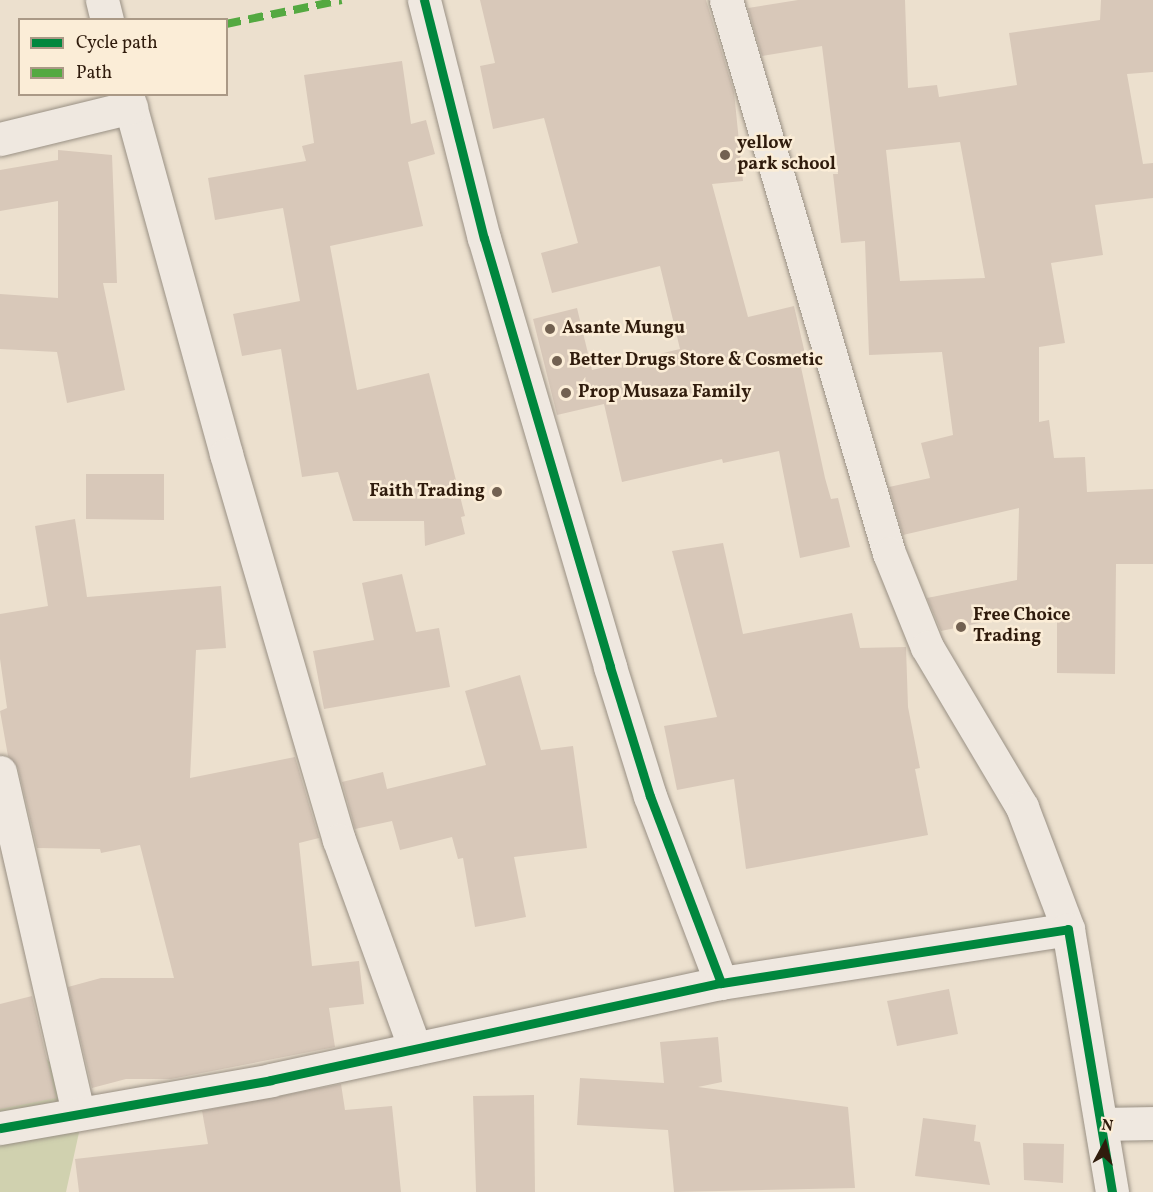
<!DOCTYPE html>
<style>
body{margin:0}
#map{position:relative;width:1153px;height:1192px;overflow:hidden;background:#ece0ce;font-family:Vollkorn,serif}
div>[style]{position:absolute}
.green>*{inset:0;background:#d0d1af}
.building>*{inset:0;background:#d8c8b9}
.roads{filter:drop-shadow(0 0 2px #999084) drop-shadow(0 0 2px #999084)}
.street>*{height:33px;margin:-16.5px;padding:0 16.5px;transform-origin:16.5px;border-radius:16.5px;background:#efe8e0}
.quiet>*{height:8px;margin-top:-4px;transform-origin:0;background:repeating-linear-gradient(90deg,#54a941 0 15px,transparent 0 23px)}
.cycleway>*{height:9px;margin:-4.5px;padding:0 4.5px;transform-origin:4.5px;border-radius:4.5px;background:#00873e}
.dots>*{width:16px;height:16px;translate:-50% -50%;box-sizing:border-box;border:3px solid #fbedd7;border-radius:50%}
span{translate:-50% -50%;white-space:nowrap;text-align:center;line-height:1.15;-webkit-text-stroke:5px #fbedd7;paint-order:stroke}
.poi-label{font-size:18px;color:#301c0d;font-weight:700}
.left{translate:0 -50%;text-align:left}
.right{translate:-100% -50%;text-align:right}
.legend{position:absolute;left:18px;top:18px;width:210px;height:78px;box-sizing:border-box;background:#fbedd7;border:2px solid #aa9986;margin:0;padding:8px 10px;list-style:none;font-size:18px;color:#301c0d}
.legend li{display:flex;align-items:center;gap:12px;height:30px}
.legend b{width:30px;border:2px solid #aa9986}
.north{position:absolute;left:1075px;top:1114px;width:60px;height:60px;-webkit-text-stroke:4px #fbedd7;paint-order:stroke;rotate:7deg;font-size:16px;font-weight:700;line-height:24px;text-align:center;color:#301c0d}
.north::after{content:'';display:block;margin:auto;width:21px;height:27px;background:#301c0d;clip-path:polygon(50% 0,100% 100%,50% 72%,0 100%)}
</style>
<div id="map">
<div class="green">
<div style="clip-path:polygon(0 1040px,32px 1041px,85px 1105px,66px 1192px,0 1192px)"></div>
</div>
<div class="building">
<div style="clip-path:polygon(480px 0,706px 0,734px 92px,743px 181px,712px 184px,748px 317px,794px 306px,806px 358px,799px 358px,825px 478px,831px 499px,838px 498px,850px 547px,800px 558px,779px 451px,723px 463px,722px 459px,622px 482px,604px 404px,557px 415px,533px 319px,577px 308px,592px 370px,680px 349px,660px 266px,552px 293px,541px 253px,578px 243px,544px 118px,493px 129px,480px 66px,495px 63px)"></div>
<div style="clip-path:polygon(evenodd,798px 0,905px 0,908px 88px,937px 85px,939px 97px,1017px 85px,1009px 33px,1100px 20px,1101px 0,1153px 0,1153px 72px,1127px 74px,1143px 164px,1153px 163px,1153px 198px,1095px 205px,1103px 255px,1051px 263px,1065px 343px,1039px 347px,1039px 422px,1049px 420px,1054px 458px,1085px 457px,1087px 492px,1153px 489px,1153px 564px,1116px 564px,1115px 674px,1057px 673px,1057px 607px,941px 631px,927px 598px,1017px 580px,1019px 508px,903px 535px,889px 487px,930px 478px,921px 443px,953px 435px,942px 352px,869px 355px,865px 241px,841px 243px,833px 174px,838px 174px,822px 46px,762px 56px,748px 8px,798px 0,960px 142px,985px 278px,900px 281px,886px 150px,960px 142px)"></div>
<div style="clip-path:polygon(402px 61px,411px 124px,426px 120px,435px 154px,408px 162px,423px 226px,330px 246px,357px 390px,429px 373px,465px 516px,461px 517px,465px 534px,425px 546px,424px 521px,353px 521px,338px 472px,302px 477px,281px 349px,242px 356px,233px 314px,300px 301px,283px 208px,215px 220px,208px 178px,306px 161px,302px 146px,314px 143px,304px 75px)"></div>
<div style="clip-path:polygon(58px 150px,112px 155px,117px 283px,103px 283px,125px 390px,67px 403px,57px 352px,0 349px,0 294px,58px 298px,58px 201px,0 211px,0 170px,58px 160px)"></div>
<div style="clip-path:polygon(86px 474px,164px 474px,164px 520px,86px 519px)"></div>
<div style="clip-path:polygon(75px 519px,87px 597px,221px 586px,226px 648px,196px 650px,190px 778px,295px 757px,319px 838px,299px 843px,312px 966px,359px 961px,364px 1004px,329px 1008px,335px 1047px,171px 1079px,126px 1079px,92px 1088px,68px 987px,101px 978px,174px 978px,140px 845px,101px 853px,100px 849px,37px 848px,18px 768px,8px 756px,0 711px,7px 708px,0 659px,0 614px,48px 606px,35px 526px)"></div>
<div style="clip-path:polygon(723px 543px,743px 634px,852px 613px,860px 648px,906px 647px,908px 707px,920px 768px,915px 769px,928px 835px,746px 869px,734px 779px,677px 790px,664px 726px,717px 717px,672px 551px)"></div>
<div style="clip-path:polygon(402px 574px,416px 632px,439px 628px,450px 687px,324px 709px,313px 651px,374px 640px,362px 583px)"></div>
<div style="clip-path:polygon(520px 675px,541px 750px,573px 746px,587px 848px,514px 857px,526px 917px,475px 927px,463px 858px,458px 859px,452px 837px,400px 850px,392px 821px,355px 829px,342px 782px,383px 772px,387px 789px,486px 765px,465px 691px)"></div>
<div style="clip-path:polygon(949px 989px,958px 1034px,897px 1046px,887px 1001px)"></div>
<div style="clip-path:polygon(32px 996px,56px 1098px,0 1109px,0 1004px)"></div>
<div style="clip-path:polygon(718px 1037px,722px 1082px,698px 1087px,848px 1107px,855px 1188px,674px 1192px,668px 1130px,577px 1125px,580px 1078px,664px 1083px,660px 1042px)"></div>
<div style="clip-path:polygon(341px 1084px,345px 1110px,392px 1106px,401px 1192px,79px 1192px,75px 1159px,208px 1144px,202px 1111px)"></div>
<div style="clip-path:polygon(534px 1095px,535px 1192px,476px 1192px,473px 1096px)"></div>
<div style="clip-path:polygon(923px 1118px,976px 1125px,974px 1141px,980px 1142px,990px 1185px,915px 1176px)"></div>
<div style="clip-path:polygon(1023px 1143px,1064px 1144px,1063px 1183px,1024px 1180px)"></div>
</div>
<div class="roads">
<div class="street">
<div style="left:102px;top:0;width:21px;rotate:76deg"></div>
<div style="left:424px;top:0;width:245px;rotate:75.9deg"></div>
<div style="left:484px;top:238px;width:447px;rotate:73.6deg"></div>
<div style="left:610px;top:667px;width:135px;rotate:72.8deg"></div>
<div style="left:650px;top:796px;width:200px;rotate:69.2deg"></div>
<div style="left:726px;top:0;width:577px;rotate:73.58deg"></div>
<div style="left:889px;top:553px;width:101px;rotate:68deg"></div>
<div style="left:927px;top:647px;width:186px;rotate:59.3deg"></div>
<div style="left:1022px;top:807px;width:130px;rotate:69.3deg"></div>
<div style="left:127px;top:94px;width:373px;rotate:74.6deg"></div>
<div style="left:226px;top:454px;width:402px;rotate:73.7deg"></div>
<div style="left:339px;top:840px;width:222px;rotate:70deg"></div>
<div style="left:0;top:139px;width:135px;rotate:-13.7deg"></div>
<div style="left:0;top:772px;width:349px;rotate:77.1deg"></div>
<div style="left:1102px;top:1124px;width:51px;rotate:-1.1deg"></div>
<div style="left:0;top:1128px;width:275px;rotate:-10deg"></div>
<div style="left:271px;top:1080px;width:460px;rotate:-12.2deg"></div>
<div style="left:721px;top:983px;width:351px;rotate:-8.8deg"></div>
<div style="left:1068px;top:929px;width:267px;rotate:80.5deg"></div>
</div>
</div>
<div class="quiet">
<div style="left:226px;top:24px;width:118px;rotate:-11.7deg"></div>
</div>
<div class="cycleway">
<div style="left:424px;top:0;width:245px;rotate:75.9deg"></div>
<div style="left:484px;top:238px;width:447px;rotate:73.6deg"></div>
<div style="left:610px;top:667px;width:135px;rotate:72.8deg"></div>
<div style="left:650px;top:796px;width:200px;rotate:69.2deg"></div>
<div style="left:0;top:1128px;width:275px;rotate:-10deg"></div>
<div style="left:271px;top:1080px;width:460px;rotate:-12.2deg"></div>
<div style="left:721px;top:983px;width:351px;rotate:-8.8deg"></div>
<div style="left:1068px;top:929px;width:267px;rotate:80.5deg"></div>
</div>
<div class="dots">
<div style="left:725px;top:155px;background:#726151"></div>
<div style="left:550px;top:329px;background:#726151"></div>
<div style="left:557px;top:361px;background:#726151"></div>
<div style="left:566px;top:393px;background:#726151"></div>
<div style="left:497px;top:492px;background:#726151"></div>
<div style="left:961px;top:627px;background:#726151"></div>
</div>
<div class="poi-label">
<span class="left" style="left:737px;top:155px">yellow<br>park school</span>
<span class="left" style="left:562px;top:329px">Asante Mungu</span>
<span class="left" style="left:569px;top:361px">Better Drugs Store &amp; Cosmetic</span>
<span class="left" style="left:578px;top:393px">Prop Musaza Family</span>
<span class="right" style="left:485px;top:492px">Faith Trading</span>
<span class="left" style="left:973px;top:627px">Free Choice<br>Trading</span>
</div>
<ul class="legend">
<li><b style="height:8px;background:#00873e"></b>Cycle path</li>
<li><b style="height:8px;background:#54a941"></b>Path</li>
</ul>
<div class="north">N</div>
</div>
